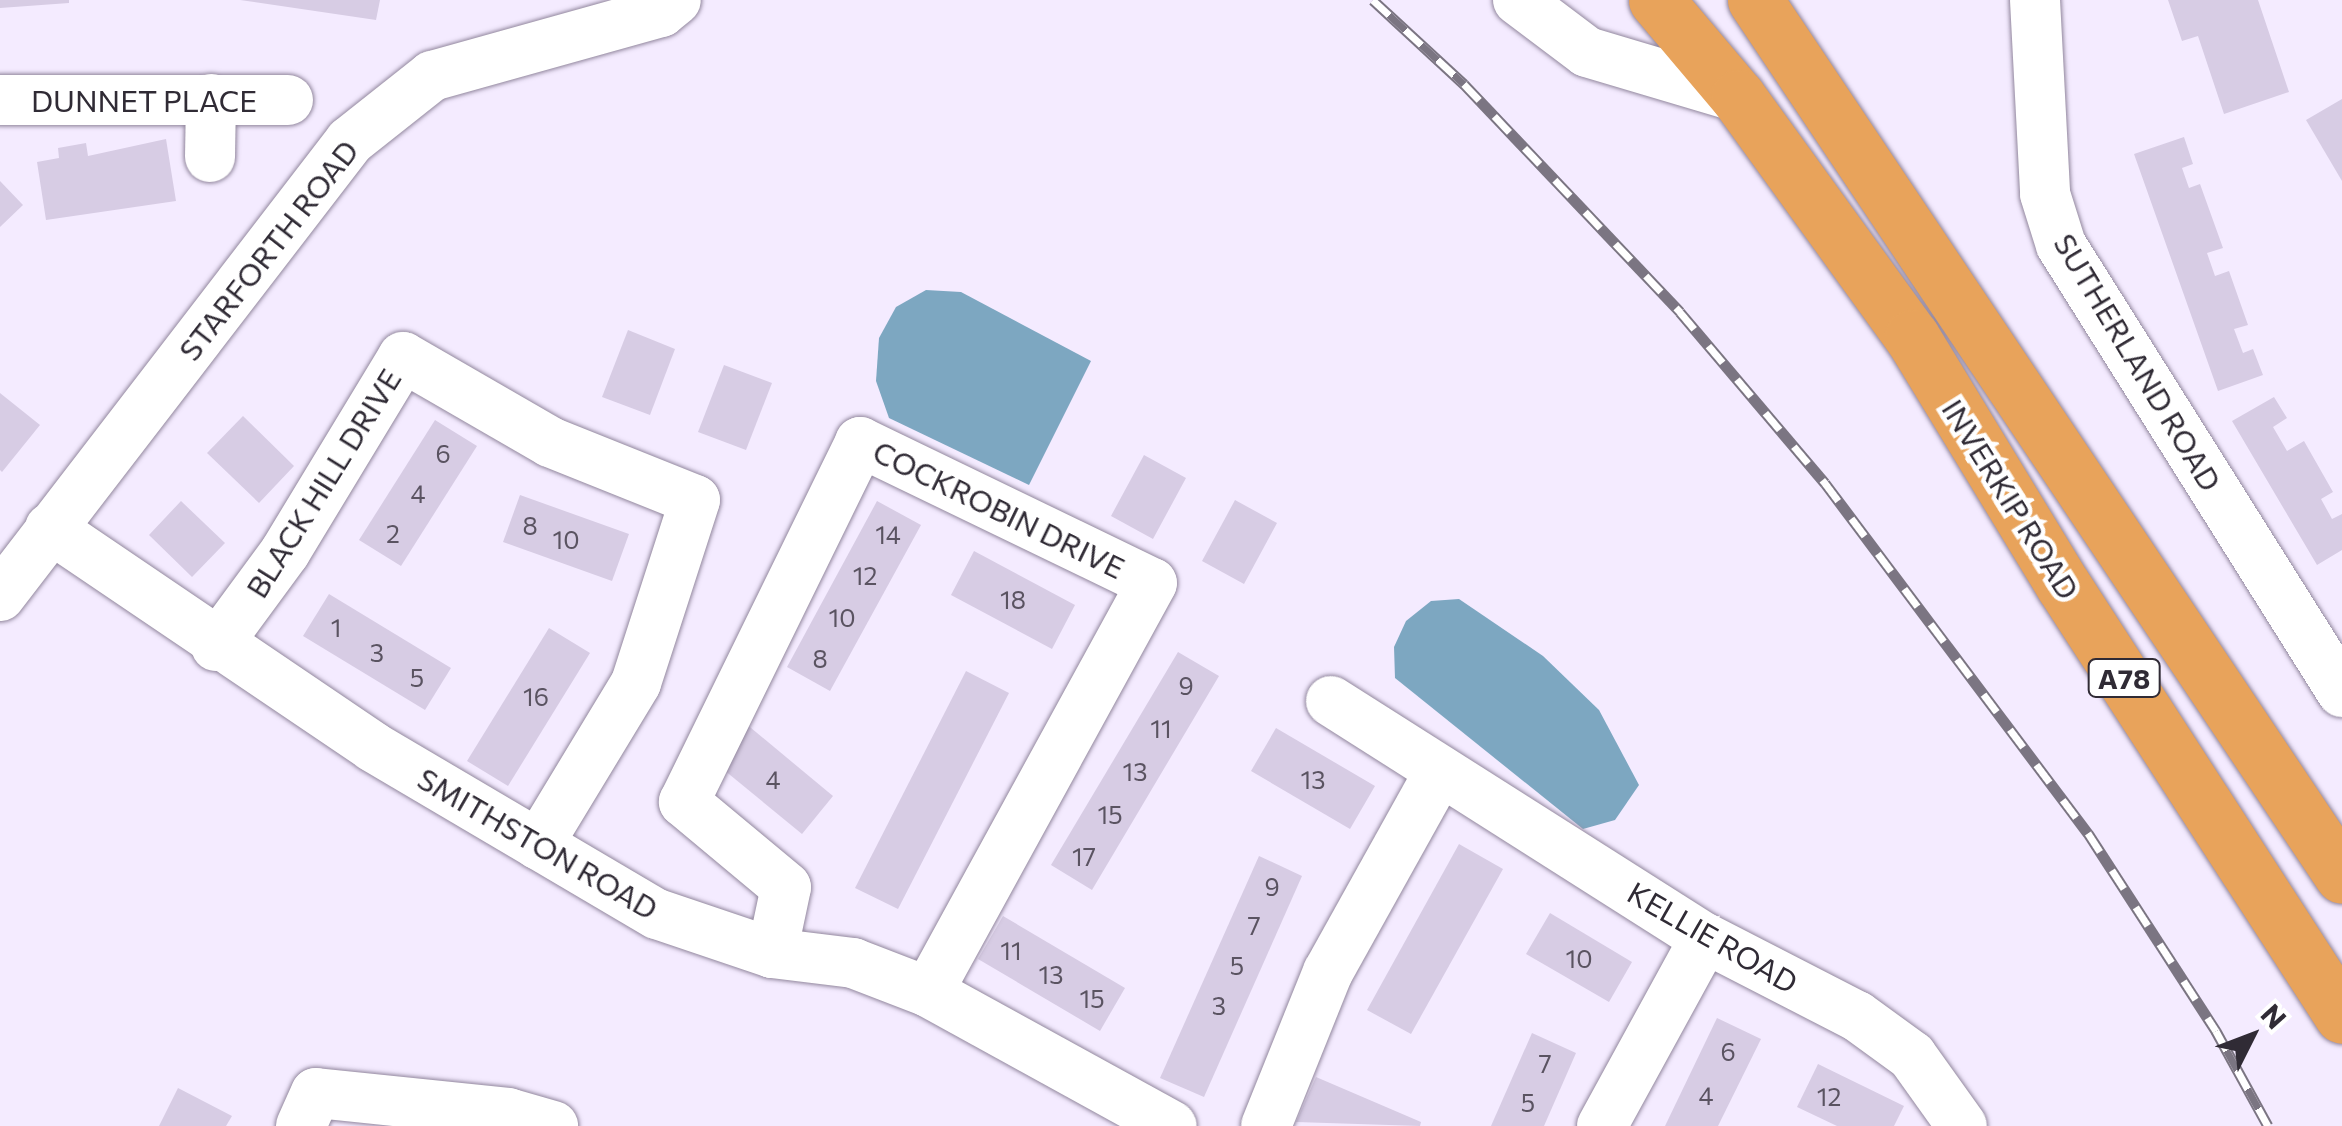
<!DOCTYPE html>
<style>
body{margin:0}
#map{position:relative;width:2342px;height:1126px;overflow:hidden;background:#f4ebff;font-family:Commissioner,sans-serif}
div>[style]{position:absolute}
.water>*{inset:0;background:#7da7c1}
.building>*{inset:0;background:#d7cce4}
.roads{filter:drop-shadow(0 0 2px #92879e) drop-shadow(0 0 2px #92879e)}
.minor>*{height:50px;margin:-25px;padding:0 25px;transform-origin:25px;border-radius:25px;background:#fff}
.highway>*{height:55px;margin:-27.5px;padding:0 27.5px;transform-origin:27.5px;border-radius:27.5px;background:#e8a35b}
.rail>*{height:11px;margin-top:-5.5px;transform-origin:0;background:repeating-linear-gradient(90deg,#fff 0 22px,#7b7582 0 44px);box-sizing:border-box;border-block:2px solid #7b7582}
span{translate:-50% -50%;white-space:nowrap;text-align:center;line-height:1.15;-webkit-text-stroke:9px #fff;paint-order:stroke}
.number-label{font-size:25px;color:#5a5361}
.number-label span{-webkit-text-stroke-width:0}
.shield-label span{padding:2px 8px;background:#fff;border:2px solid;border-radius:8px;-webkit-text-stroke-width:0}
.shield-label{font-size:28px;color:#302b35;font-weight:700}
.street-label{font-size:30px;color:#302b35}
.north{position:absolute;left:2202px;top:986px;width:100px;height:100px;-webkit-text-stroke:8px #fff;paint-order:stroke;rotate:48deg;font-size:28px;font-weight:700;line-height:40px;text-align:center;color:#302b35}
.north::after{content:'';display:block;margin:auto;width:35px;height:45px;background:#302b35;clip-path:polygon(50% 0,100% 100%,50% 72%,0 100%)}
</style>
<div id="map">
<div class="water">
<div style="clip-path:polygon(926px 290px,961px 292px,1091px 361px,1029px 485px,889px 418px,876px 381px,879px 338px,896px 307px)"></div>
<div style="clip-path:polygon(1459px 599px,1543px 656px,1599px 710px,1639px 785px,1615px 820px,1583px 829px,1395px 678px,1394px 647px,1406px 621px,1431px 601px)"></div>
</div>
<div class="building">
<div style="clip-path:polygon(0 0,69px 0,69px 3px,0 8px)"></div>
<div style="clip-path:polygon(240px 0,380px 0,376px 20px)"></div>
<div style="clip-path:polygon(2168px 0,2258px 0,2289px 92px,2224px 114px,2198px 36px,2182px 41px)"></div>
<div style="clip-path:polygon(2342px 99px,2342px 181px,2306px 120px)"></div>
<div style="clip-path:polygon(2184px 137px,2193px 164px,2182px 168px,2189px 188px,2200px 184px,2223px 248px,2207px 253px,2215px 276px,2229px 271px,2248px 325px,2234px 329px,2243px 353px,2253px 349px,2263px 375px,2218px 391px,2134px 154px)"></div>
<div style="clip-path:polygon(166px 139px,176px 201px,46px 220px,37px 162px,59px 158px,58px 148px,86px 143px,88px 156px)"></div>
<div style="clip-path:polygon(0 181px,23px 205px,0 227px)"></div>
<div style="clip-path:polygon(628px 330px,675px 349px,650px 415px,602px 397px)"></div>
<div style="clip-path:polygon(724px 365px,772px 383px,746px 450px,698px 432px)"></div>
<div style="clip-path:polygon(0 393px,40px 425px,2px 472px,0 470px)"></div>
<div style="clip-path:polygon(2274px 397px,2287px 418px,2273px 427px,2287px 451px,2304px 441px,2333px 492px,2321px 499px,2332px 519px,2342px 514px,2342px 550px,2317px 565px,2232px 421px)"></div>
<div style="clip-path:polygon(243px 416px,294px 466px,259px 503px,207px 453px)"></div>
<div style="clip-path:polygon(435px 420px,477px 446px,401px 566px,359px 540px)"></div>
<div style="clip-path:polygon(1144px 455px,1186px 478px,1153px 539px,1111px 516px)"></div>
<div style="clip-path:polygon(520px 495px,629px 534px,612px 581px,503px 542px)"></div>
<div style="clip-path:polygon(1235px 500px,1277px 523px,1244px 584px,1202px 561px)"></div>
<div style="clip-path:polygon(181px 501px,225px 543px,192px 577px,149px 535px)"></div>
<div style="clip-path:polygon(877px 501px,921px 525px,830px 691px,787px 667px)"></div>
<div style="clip-path:polygon(974px 551px,1075px 605px,1052px 649px,951px 595px)"></div>
<div style="clip-path:polygon(329px 594px,451px 668px,425px 710px,303px 636px)"></div>
<div style="clip-path:polygon(549px 628px,590px 653px,508px 786px,467px 761px)"></div>
<div style="clip-path:polygon(1178px 652px,1219px 676px,1092px 890px,1051px 865px)"></div>
<div style="clip-path:polygon(966px 671px,1009px 693px,898px 909px,855px 888px)"></div>
<div style="clip-path:polygon(745px 723px,833px 796px,802px 834px,713px 761px)"></div>
<div style="clip-path:polygon(1276px 728px,1375px 786px,1350px 829px,1251px 771px)"></div>
<div style="clip-path:polygon(1459px 844px,1503px 869px,1411px 1034px,1367px 1010px)"></div>
<div style="clip-path:polygon(1259px 856px,1302px 876px,1204px 1097px,1160px 1078px)"></div>
<div style="clip-path:polygon(1550px 913px,1632px 962px,1609px 1002px,1526px 954px)"></div>
<div style="clip-path:polygon(1003px 916px,1125px 988px,1100px 1031px,978px 959px)"></div>
<div style="clip-path:polygon(1717px 1018px,1761px 1039px,1718px 1126px,1665px 1126px)"></div>
<div style="clip-path:polygon(1532px 1033px,1576px 1053px,1544px 1126px,1491px 1126px)"></div>
<div style="clip-path:polygon(1818px 1064px,1904px 1106px,1894px 1126px,1837px 1126px,1797px 1107px)"></div>
<div style="clip-path:polygon(1316px 1077px,1421px 1122px,1420px 1126px,1296px 1122px)"></div>
<div style="clip-path:polygon(178px 1088px,232px 1116px,226px 1126px,159px 1126px)"></div>
</div>
<div class="roads">
<div class="minor">
<div style="left:1518px;top:0;width:86px;rotate:37deg"></div>
<div style="left:1587px;top:52px;width:158px;rotate:16.6deg"></div>
<div style="left:2035px;top:0;width:194px;rotate:87deg"></div>
<div style="left:2045px;top:194px;width:53px;rotate:72.6deg"></div>
<div style="left:2061px;top:245px;width:528px;rotate:57.85deg"></div>
<div style="left:0;top:100px;width:288px"></div>
<div style="left:210px;top:157px;width:58px;rotate:-89deg"></div>
<div style="left:50px;top:528px;width:390px;rotate:34.1deg"></div>
<div style="left:373px;top:747px;width:329px;rotate:30.5deg"></div>
<div style="left:657px;top:914px;width:121px;rotate:18.7deg"></div>
<div style="left:772px;top:953px;width:82px;rotate:7deg"></div>
<div style="left:853px;top:963px;width:80px;rotate:21.1deg"></div>
<div style="left:928px;top:992px;width:278px;rotate:28.8deg"></div>
<div style="left:0;top:596px;width:574px;rotate:-52.43deg"></div>
<div style="left:350px;top:141px;width:105px;rotate:-38.4deg"></div>
<div style="left:432px;top:76px;width:238px;rotate:-15.6deg"></div>
<div style="left:661px;top:12px;width:19px;rotate:-39deg"></div>
<div style="left:216px;top:646px;width:117px;rotate:-53.7deg"></div>
<div style="left:285px;top:552px;width:228px;rotate:-58.8deg"></div>
<div style="left:403px;top:357px;width:170px;rotate:30deg"></div>
<div style="left:550px;top:442px;width:156px;rotate:21.8deg"></div>
<div style="left:695px;top:500px;width:192px;rotate:107.9deg"></div>
<div style="left:636px;top:683px;width:189px;rotate:121.2deg"></div>
<div style="left:1331px;top:701px;width:443px;rotate:32.4deg"></div>
<div style="left:1705px;top:938px;width:171px;rotate:27.2deg"></div>
<div style="left:1857px;top:1016px;width:68px;rotate:36deg"></div>
<div style="left:1912px;top:1056px;width:86px;rotate:54.5deg"></div>
<div style="left:772px;top:953px;width:67px;rotate:-78deg"></div>
<div style="left:786px;top:887px;width:133px;rotate:-140.2deg"></div>
<div style="left:684px;top:802px;width:401px;rotate:-63.9deg"></div>
<div style="left:860px;top:442px;width:324px;rotate:25.8deg"></div>
<div style="left:1152px;top:583px;width:466px;rotate:118.7deg"></div>
<div style="left:301px;top:1126px;width:36px;rotate:-66deg"></div>
<div style="left:316px;top:1093px;width:193px;rotate:5.9deg"></div>
<div style="left:508px;top:1113px;width:47px;rotate:16.1deg"></div>
<div style="left:1266px;top:1126px;width:166px;rotate:-68.1deg"></div>
<div style="left:1328px;top:972px;width:230px;rotate:-60.9deg"></div>
<div style="left:1602px;top:1126px;width:214px;rotate:-61.3deg"></div>
</div>
<div class="highway">
<div style="left:1656px;top:0;width:127px;rotate:49.8deg"></div>
<div style="left:1738px;top:97px;width:296px;rotate:54.1deg"></div>
<div style="left:1912px;top:337px;width:290px;rotate:58.7deg"></div>
<div style="left:2063px;top:585px;width:513px;rotate:57.08deg"></div>
<div style="left:1755px;top:0;width:1054px;rotate:56.17deg"></div>
</div>
</div>
<div class="rail">
<div style="left:1373px;top:0;width:124px;rotate:42.7deg"></div>
<div style="left:1464px;top:84px;width:314px;rotate:46.5deg"></div>
<div style="left:1680px;top:312px;width:224px;rotate:49.7deg"></div>
<div style="left:1825px;top:483px;width:438px;rotate:53.1deg"></div>
<div style="left:2088px;top:833px;width:236px;rotate:57.1deg"></div>
<div style="left:2216px;top:1031px;width:108px;rotate:61.3deg"></div>
</div>
<div class="number-label">
<span style="left:443px;top:453px">6</span>
<span style="left:418px;top:493px">4</span>
<span style="left:530px;top:525px">8</span>
<span style="left:393px;top:533px">2</span>
<span style="left:888px;top:534px">14</span>
<span style="left:566px;top:539px">10</span>
<span style="left:865px;top:575px">12</span>
<span style="left:1013px;top:599px">18</span>
<span style="left:842px;top:617px">10</span>
<span style="left:336px;top:627px">1</span>
<span style="left:377px;top:652px">3</span>
<span style="left:820px;top:658px">8</span>
<span style="left:417px;top:677px">5</span>
<span style="left:1186px;top:685px">9</span>
<span style="left:536px;top:696px">16</span>
<span style="left:1161px;top:728px">11</span>
<span style="left:1135px;top:771px">13</span>
<span style="left:773px;top:779px">4</span>
<span style="left:1313px;top:779px">13</span>
<span style="left:1110px;top:814px">15</span>
<span style="left:1084px;top:856px">17</span>
<span style="left:1272px;top:886px">9</span>
<span style="left:1254px;top:925px">7</span>
<span style="left:1011px;top:950px">11</span>
<span style="left:1579px;top:958px">10</span>
<span style="left:1237px;top:965px">5</span>
<span style="left:1051px;top:974px">13</span>
<span style="left:1092px;top:998px">15</span>
<span style="left:1219px;top:1005px">3</span>
<span style="left:1728px;top:1051px">6</span>
<span style="left:1545px;top:1063px">7</span>
<span style="left:1706px;top:1095px">4</span>
<span style="left:1829px;top:1096px">12</span>
<span style="left:1528px;top:1102px">5</span>
</div>
<div class="shield-label">
<span style="left:2124px;top:678px">A78</span>
</div>
<div class="street-label">
<span style="left:144px;top:100px">DUNNET PLACE</span>
<span style="left:268px;top:250px;rotate:-52deg">STARFORTH ROAD</span>
<span style="left:2138px;top:362px;rotate:59deg">SUTHERLAND ROAD</span>
<span style="left:323px;top:483px;rotate:-58deg">BLACK HILL DRIVE</span>
<span style="left:2011px;top:499px;rotate:58deg">INVERKIP ROAD</span>
<span style="left:999px;top:509px;rotate:26deg">COCKROBIN DRIVE</span>
<span style="left:538px;top:843px;rotate:30deg">SMITHSTON ROAD</span>
<span style="left:1713px;top:937px;rotate:30deg">KELLIE ROAD</span>
</div>
<div class="north">N</div>
</div>
